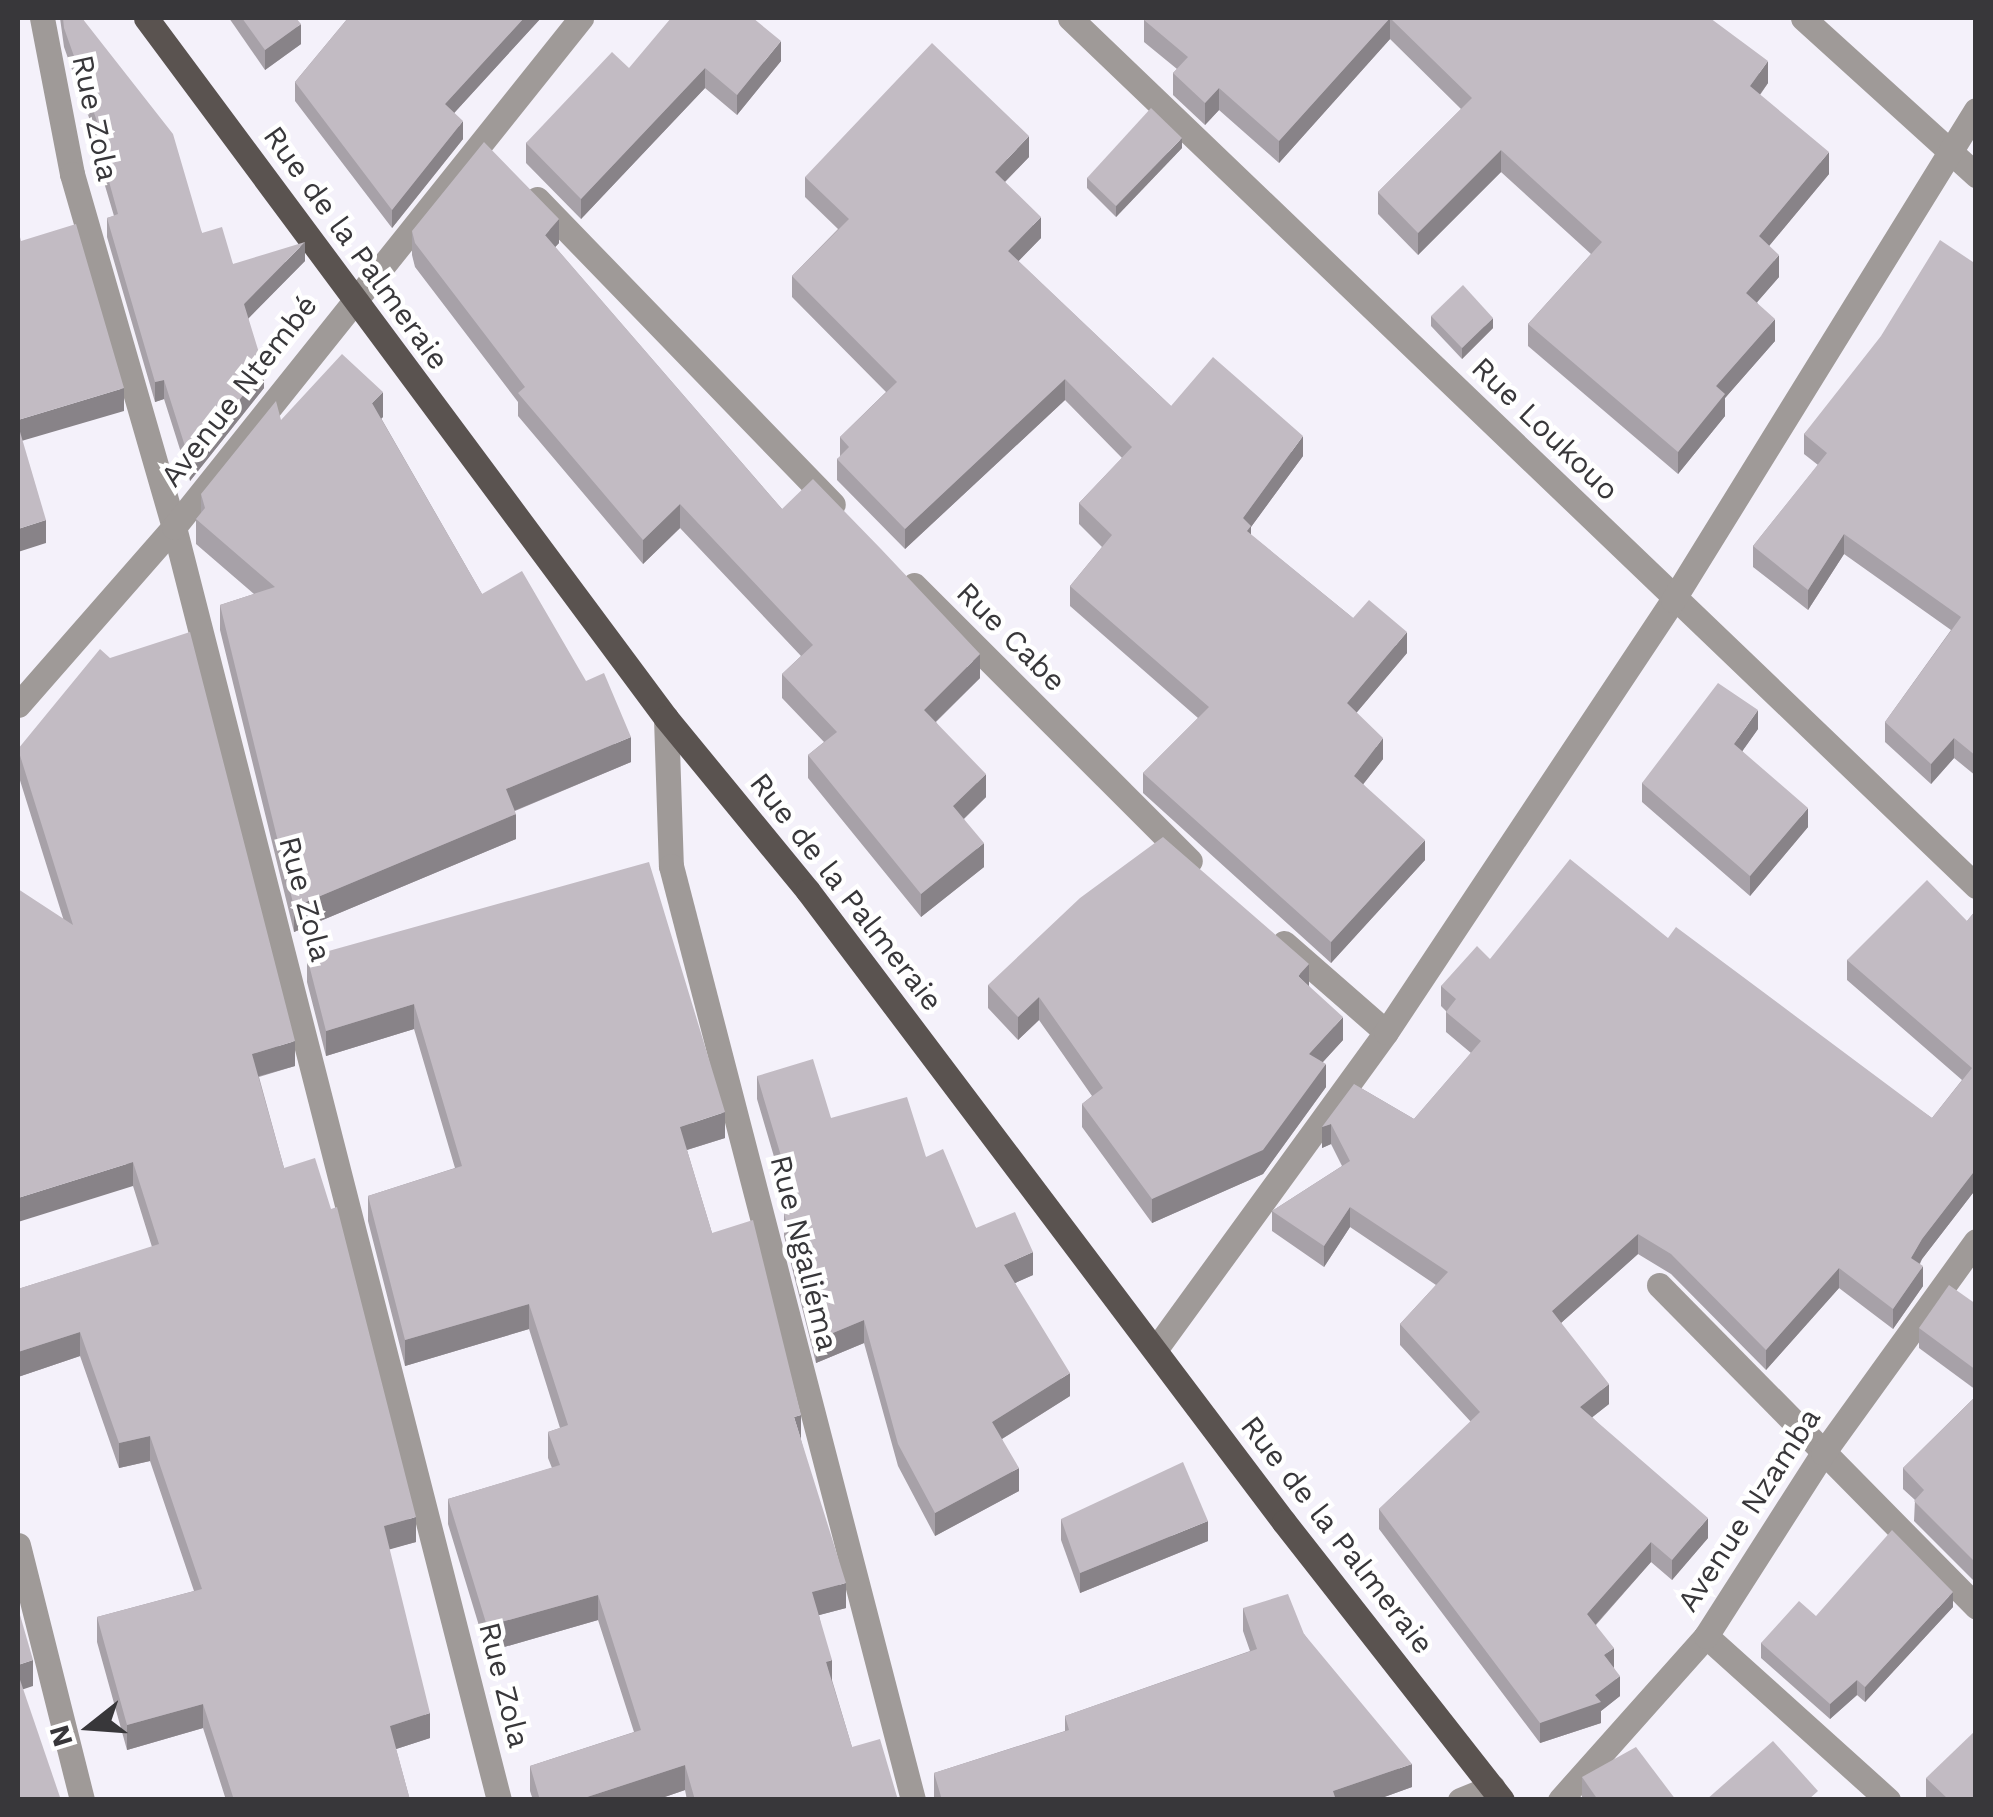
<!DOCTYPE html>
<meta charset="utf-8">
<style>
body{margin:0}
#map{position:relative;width:1993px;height:1817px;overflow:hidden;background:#f4f1fa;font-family:"Work Sans",sans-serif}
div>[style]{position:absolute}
.minor>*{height:25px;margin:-12.5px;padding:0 12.5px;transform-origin:12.5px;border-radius:12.5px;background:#9f9a98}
.major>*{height:25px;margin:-12.5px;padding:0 12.5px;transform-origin:12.5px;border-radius:12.5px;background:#5a5350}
.wall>*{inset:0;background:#a7a1a8}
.shaded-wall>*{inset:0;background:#888388}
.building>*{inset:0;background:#c2bbc3}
span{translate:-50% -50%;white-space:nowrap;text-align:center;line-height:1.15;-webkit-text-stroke:9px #fff;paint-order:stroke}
.street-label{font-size:30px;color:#38373a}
.frame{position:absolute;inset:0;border:20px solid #38373a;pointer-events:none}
.north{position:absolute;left:40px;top:1677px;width:100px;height:100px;-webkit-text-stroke:8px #fff;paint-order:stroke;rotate:253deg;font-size:28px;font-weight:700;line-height:40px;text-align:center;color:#38373a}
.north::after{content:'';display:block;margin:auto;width:35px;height:45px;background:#38373a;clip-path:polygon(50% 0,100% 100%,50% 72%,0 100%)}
</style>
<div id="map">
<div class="minor">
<div style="left:42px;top:18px;width:159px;rotate:79.1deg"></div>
<div style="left:72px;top:174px;width:367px;rotate:73.9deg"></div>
<div style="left:174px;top:527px;width:1314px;rotate:75.68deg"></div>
<div style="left:1070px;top:18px;width:1255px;rotate:43.77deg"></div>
<div style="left:1803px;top:18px;width:234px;rotate:42.2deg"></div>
<div style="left:537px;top:199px;width:425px;rotate:45.9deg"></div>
<div style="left:914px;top:585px;width:390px;rotate:45deg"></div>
<div style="left:18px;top:705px;width:237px;rotate:-48.8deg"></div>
<div style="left:174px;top:527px;width:652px;rotate:-51.35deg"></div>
<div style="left:666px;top:718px;width:148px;rotate:88.1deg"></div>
<div style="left:671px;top:866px;width:965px;rotate:75.47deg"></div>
<div style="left:1284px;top:943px;width:135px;rotate:41.1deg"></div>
<div style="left:1659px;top:1285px;width:452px;rotate:45.4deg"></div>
<div style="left:1155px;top:1350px;width:393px;rotate:-54deg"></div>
<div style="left:1386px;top:1032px;width:519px;rotate:-56.4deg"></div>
<div style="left:1673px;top:600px;width:576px;rotate:-58.27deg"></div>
<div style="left:18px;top:1545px;width:263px;rotate:75.9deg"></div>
<div style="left:1706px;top:1636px;width:245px;rotate:42deg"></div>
<div style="left:1460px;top:1800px;width:35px;rotate:-22deg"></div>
<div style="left:1560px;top:1800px;width:220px;rotate:-48.3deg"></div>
<div style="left:1706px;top:1636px;width:217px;rotate:-57.4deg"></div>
<div style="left:1823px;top:1453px;width:261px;rotate:-54.2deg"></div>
</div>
<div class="major">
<div style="left:146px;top:18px;width:872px;rotate:53.39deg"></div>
<div style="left:666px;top:718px;width:224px;rotate:50.6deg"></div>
<div style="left:808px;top:891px;width:790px;rotate:52.97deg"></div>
<div style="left:1284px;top:1522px;width:353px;rotate:51.9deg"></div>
</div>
<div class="wall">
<div style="clip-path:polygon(60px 18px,82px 18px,202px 233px,233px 264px,305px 261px,248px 318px,264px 388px,190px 481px,164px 399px,155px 402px,107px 237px,107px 218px,114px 216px,103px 179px,104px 160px,64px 47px)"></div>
<div style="clip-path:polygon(229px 18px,296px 18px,301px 44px,265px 70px)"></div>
<div style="clip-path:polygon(348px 18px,541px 18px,454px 113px,463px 139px,392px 228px,295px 101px,295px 82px)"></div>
<div style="clip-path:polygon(1146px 18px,1710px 18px,1768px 83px,1760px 95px,1829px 174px,1769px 246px,1779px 277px,1757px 302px,1775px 341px,1725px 398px,1725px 416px,1678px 474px,1528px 346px,1528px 324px,1591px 254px,1501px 172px,1418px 255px,1378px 214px,1378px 192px,1461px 109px,1390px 39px,1279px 163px,1219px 110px,1205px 125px,1173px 95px,1173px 73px,1177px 69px,1144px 42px,1144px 20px)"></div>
<div style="clip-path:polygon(781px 61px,737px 115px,705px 88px,581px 219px,526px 163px,526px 143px,629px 68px)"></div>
<div style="clip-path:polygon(1182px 148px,1116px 217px,1087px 188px,1087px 178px)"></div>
<div style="clip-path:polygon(1029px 157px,1005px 182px,1041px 238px,1018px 261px,1171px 406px,1303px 456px,1251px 527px,1251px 535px,1353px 618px,1407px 653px,1356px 713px,1383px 759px,1363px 784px,1425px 860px,1331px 963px,1143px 793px,1143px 773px,1198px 718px,1070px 606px,1070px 586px,1102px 547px,1079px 524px,1079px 503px,1122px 458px,1065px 400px,905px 549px,837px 480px,837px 459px,840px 457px,840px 437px,886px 392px,792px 297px,792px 276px,838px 229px,805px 197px,805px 177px)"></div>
<div style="clip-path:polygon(412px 231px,559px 243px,555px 247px,782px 509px,980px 678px,936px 722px,986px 797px,964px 819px,984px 867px,921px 917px,808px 778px,808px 755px,824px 742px,782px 698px,782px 674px,801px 656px,680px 528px,643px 564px,518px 416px,518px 402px,415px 267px,412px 255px)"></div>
<div style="clip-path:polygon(1976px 264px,1976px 776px,1954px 758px,1931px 784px,1885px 742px,1885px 722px,1951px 630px,1844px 554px,1808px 610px,1753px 567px,1753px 546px,1818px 465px,1804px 454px,1804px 434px)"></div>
<div style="clip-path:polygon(1431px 316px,1493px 328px,1462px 359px,1431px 326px)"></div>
<div style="clip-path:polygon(383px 417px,381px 418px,482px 594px,631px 762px,515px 811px,516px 839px,294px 932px,220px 630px,220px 605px,254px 594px,196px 544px,196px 519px,201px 513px,201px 494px,281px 420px)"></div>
<div style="clip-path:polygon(1758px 729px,1742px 751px,1808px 827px,1750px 896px,1642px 802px,1642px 783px)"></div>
<div style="clip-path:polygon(18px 749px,295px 1066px,259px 1077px,284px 1168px,416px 1542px,389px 1549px,430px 1738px,396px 1749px,410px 1800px,226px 1800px,203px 1728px,127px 1750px,97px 1642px,97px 1617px,194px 1591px,150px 1461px,119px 1468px,80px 1356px,18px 1377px,18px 1289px,152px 1247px,133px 1186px,63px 918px,18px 774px)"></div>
<div style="clip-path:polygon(1976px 910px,1976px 1189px,1922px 1259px,1920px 1264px,1923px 1286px,1893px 1329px,1839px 1288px,1766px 1370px,1671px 1274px,1638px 1254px,1561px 1323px,1609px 1404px,1592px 1417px,1708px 1538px,1672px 1580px,1651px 1562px,1596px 1625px,1614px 1668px,1620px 1696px,1601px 1711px,1601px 1723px,1540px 1743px,1379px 1529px,1379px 1509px,1471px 1422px,1400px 1345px,1400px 1324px,1436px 1285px,1350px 1227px,1324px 1267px,1272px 1231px,1272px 1211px,1342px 1166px,1331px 1144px,1322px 1148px,1322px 1127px,1354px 1084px,1414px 1119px,1471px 1053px,1446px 1032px,1446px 1011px,1441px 1006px,1441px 986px,1490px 959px,1668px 938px,1932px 1118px,1962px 1080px,1847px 980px,1847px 960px,1967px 921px)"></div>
<div style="clip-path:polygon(307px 957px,725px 1138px,687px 1150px,712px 1233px,801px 1440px,846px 1608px,819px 1615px,832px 1680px,852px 1747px,898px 1800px,687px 1800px,685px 1790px,656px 1800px,533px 1800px,530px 1791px,530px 1766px,634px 1732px,598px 1620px,487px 1652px,448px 1524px,448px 1499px,552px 1468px,548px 1458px,548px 1432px,560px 1428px,529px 1329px,405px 1366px,368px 1221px,368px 1196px,455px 1168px,414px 1029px,326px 1056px,307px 982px)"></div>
<div style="clip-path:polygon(988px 985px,1309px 986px,1343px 1040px,1323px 1062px,1326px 1087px,1263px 1174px,1152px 1223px,1082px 1127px,1082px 1104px,1092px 1096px,1039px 1020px,1018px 1040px,988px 1008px)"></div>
<div style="clip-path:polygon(757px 1076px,831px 1118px,926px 1157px,976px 1228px,1033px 1275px,1015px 1283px,1070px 1396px,1002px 1439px,1019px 1491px,935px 1536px,898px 1466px,864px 1343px,816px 1363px,784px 1236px,784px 1213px,790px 1211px,757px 1099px)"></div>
<div style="clip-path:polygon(1976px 1304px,1976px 1390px,1919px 1348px,1919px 1328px)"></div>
<div style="clip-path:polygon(1976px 1396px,1976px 1583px,1914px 1521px,1915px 1500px,1903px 1489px,1903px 1468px)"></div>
<div style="clip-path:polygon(1061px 1519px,1208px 1541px,1080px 1593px,1061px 1540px)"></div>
<div style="clip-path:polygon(1953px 1607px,1865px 1702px,1857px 1695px,1830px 1719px,1761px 1658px,1761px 1643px,1816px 1616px)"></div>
<div style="clip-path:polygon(1243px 1608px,1304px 1634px,1412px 1787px,1376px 1800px,934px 1800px,934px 1773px,1065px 1731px,1065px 1716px,1250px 1651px,1243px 1631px)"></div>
<div style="clip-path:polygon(1582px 1777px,1676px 1800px,1582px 1800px)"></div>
<div style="clip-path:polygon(1926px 1778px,1976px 1800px,1928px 1800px,1926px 1798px)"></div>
</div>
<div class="shaded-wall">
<div style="clip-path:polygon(524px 18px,541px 18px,445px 123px,445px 104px)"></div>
<div style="clip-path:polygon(1390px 18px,1390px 39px,1279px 163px,1279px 141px)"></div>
<div style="clip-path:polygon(301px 24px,301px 44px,265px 70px,265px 50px)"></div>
<div style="clip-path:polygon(781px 41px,781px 61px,737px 115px,737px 95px)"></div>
<div style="clip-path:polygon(1768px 61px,1768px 83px,1750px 108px,1750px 86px)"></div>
<div style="clip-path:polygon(705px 68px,705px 88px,581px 219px,581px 199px)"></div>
<div style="clip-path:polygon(1219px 88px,1219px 110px,1205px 125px,1205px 103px)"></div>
<div style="clip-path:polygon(463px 121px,463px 139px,392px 228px,392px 210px)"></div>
<div style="clip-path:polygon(1029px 136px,1029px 157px,995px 192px,995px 172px)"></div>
<div style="clip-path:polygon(1182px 138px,1182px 148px,1116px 217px,1116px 206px)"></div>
<div style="clip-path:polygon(1501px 150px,1501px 172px,1418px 255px,1418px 233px)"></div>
<div style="clip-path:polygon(1829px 152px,1829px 174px,1759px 258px,1759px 236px)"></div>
<div style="clip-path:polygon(1041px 217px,1041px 238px,1008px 272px,1008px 251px)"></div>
<div style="clip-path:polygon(559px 219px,559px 243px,545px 258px,545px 235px)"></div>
<div style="clip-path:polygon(305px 242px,305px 261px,244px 323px,244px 304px)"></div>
<div style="clip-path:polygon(1779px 255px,1779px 277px,1746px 315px,1746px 293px)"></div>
<div style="clip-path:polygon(1493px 318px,1493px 328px,1462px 359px,1462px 348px)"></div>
<div style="clip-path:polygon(1775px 319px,1775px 341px,1725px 398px,1725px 416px,1678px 474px,1678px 452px,1716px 386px)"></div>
<div style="clip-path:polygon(264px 369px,264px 388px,190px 481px,190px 462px)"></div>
<div style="clip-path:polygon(1065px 379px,1065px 400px,905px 549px,905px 529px)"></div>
<div style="clip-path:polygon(164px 380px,164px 399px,155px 402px,155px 382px)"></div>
<div style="clip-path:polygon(124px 388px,124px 411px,18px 442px,18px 420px)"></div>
<div style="clip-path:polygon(383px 392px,383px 417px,372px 428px,372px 403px)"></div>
<div style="clip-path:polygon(1303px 436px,1303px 456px,1251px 527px,1251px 546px,1243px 518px)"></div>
<div style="clip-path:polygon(680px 504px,680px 528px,643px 564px,643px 540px)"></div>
<div style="clip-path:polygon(46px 520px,46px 543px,18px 552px,18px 529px)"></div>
<div style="clip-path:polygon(1844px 534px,1844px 554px,1808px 610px,1808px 590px)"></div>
<div style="clip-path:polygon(1407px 632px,1407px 653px,1347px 724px,1347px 703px)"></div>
<div style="clip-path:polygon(980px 654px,980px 678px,924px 733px,924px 710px)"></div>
<div style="clip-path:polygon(1758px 710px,1758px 729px,1734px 763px,1734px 744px)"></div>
<div style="clip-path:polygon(631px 737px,631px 762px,506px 814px,506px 789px)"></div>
<div style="clip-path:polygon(1383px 738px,1383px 759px,1354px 796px,1354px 776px)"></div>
<div style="clip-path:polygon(1954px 738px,1954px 758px,1931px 784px,1931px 764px)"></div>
<div style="clip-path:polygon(986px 774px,986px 797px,953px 829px,953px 806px)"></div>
<div style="clip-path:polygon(1808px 808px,1808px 827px,1750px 896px,1750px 876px)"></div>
<div style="clip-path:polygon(516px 814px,516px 839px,294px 932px,294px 907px)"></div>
<div style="clip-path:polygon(1425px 840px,1425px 860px,1331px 963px,1331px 942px)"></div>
<div style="clip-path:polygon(984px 843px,984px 867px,921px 917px,921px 894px)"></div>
<div style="clip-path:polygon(1309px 964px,1309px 987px,1298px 976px)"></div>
<div style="clip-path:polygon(1039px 997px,1039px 1020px,1018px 1040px,1018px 1017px)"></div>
<div style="clip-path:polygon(414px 1004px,414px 1029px,326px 1056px,326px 1031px)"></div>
<div style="clip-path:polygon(1343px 1017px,1343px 1040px,1309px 1077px,1309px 1054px)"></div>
<div style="clip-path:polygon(295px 1041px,295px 1066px,252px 1078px,252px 1054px)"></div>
<div style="clip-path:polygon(1326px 1064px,1326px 1087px,1263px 1174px,1152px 1223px,1152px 1199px)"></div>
<div style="clip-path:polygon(725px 1112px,725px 1138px,680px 1152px,680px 1127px)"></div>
<div style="clip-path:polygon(1331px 1124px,1331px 1144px,1322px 1148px,1322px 1127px)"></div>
<div style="clip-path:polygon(133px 1162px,133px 1186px,18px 1222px,18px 1198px)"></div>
<div style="clip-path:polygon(1976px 1169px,1976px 1189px,1922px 1259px,1911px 1278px,1911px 1258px,1922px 1239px)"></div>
<div style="clip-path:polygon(1350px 1207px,1350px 1227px,1324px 1267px,1324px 1246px)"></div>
<div style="clip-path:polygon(1638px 1234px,1638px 1254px,1552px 1331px,1552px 1311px)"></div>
<div style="clip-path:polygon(1033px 1252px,1033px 1275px,1004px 1288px,1004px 1265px)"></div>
<div style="clip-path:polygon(1923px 1266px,1923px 1286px,1893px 1329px,1893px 1309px)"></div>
<div style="clip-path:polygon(1839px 1268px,1839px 1288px,1766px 1370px,1766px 1350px)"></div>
<div style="clip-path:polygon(529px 1304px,529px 1329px,405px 1366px,405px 1340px)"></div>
<div style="clip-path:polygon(864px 1320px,864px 1343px,816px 1363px,816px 1340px)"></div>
<div style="clip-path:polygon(80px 1332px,80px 1356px,18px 1377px,18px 1352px)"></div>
<div style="clip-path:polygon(1070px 1373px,1070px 1396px,992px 1445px,992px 1422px)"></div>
<div style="clip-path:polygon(1609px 1384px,1609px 1404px,1580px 1427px,1580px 1407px)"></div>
<div style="clip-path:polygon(801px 1415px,801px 1440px,794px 1417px)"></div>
<div style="clip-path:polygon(150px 1436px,150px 1461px,119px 1468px,119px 1443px)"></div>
<div style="clip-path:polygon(1019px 1468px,1019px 1491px,935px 1536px,935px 1513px)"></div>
<div style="clip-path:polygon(416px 1517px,416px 1542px,384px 1551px,384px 1526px)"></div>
<div style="clip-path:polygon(1708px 1518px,1708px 1538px,1672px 1580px,1672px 1560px)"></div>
<div style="clip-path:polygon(1208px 1521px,1208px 1541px,1080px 1593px,1080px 1573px)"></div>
<div style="clip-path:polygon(1651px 1542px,1651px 1562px,1587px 1634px,1587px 1614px)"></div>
<div style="clip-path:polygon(846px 1583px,846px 1608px,812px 1617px,812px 1592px)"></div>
<div style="clip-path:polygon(1953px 1592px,1953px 1607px,1865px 1702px,1865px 1687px)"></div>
<div style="clip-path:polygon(598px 1595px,598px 1620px,487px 1652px,487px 1626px)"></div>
<div style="clip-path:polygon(1614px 1648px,1614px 1668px,1604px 1655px)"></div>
<div style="clip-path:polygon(33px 1660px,33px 1686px,18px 1691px,18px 1665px)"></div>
<div style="clip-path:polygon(832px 1660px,832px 1686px,826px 1662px)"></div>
<div style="clip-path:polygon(1620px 1676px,1620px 1696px,1601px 1711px,1601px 1723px,1540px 1743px,1540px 1723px,1595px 1695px)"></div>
<div style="clip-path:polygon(1857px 1680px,1857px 1695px,1830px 1719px,1830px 1704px)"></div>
<div style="clip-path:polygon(203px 1704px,203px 1728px,127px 1750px,127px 1725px)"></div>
<div style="clip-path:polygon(430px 1713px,430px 1738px,390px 1751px,390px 1726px)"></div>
<div style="clip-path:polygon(1412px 1764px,1412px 1787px,1376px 1800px,1333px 1800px,1333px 1791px)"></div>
<div style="clip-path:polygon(685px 1765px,685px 1790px,656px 1800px,578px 1800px)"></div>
</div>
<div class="building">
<div style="clip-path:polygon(63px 18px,82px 18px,173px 134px,202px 233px,222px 227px,233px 264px,305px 242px,244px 304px,264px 369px,190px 462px,164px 380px,155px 382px,107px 218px,118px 214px,103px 160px,110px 158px,64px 28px)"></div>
<div style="clip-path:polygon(242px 18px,296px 18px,301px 24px,265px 50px)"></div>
<div style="clip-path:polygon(348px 18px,524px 18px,445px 104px,463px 121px,392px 210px,295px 82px)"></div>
<div style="clip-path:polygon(671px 18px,753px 18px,781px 41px,737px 95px,705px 68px,581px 199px,526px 143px,612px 52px,629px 68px)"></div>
<div style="clip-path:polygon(1146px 18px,1390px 18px,1279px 141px,1219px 88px,1205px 103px,1173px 73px,1188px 57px,1144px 20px)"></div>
<div style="clip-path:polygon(1390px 18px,1710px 18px,1768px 61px,1750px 86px,1829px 152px,1759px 236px,1779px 255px,1746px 293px,1775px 319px,1716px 386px,1725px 394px,1678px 452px,1528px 324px,1602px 242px,1501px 150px,1418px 233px,1378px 192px,1472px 98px)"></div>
<div style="clip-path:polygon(932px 43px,1029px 136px,995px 172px,1041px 217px,1008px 251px,1171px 406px,1213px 357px,1303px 436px,1243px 518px,1251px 526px,1247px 531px,1353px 618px,1369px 600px,1407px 632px,1347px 703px,1383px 738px,1354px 776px,1425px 840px,1331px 942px,1143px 773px,1209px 707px,1070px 586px,1112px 535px,1079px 503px,1132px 447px,1065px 379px,905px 529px,837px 459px,849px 447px,840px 437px,897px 382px,792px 276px,849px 219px,805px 177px)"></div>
<div style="clip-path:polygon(1151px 108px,1182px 138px,1116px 206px,1087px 178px)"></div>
<div style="clip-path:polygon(484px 142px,559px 219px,545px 235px,782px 509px,813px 479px,881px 549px,980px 654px,924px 710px,986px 774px,953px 806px,984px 843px,921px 894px,808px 755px,837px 732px,782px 674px,813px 645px,680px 504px,643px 540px,518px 393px,525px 387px,415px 243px,412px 231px)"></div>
<div style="clip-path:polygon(76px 224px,124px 388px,18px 420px,18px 229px,21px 241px)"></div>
<div style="clip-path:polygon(1940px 240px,1976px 264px,1976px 756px,1954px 738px,1931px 764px,1885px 722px,1961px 617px,1844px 534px,1808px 590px,1753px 546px,1827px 453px,1804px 434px,1881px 336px)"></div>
<div style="clip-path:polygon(1463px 285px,1493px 318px,1462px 348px,1431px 316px)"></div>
<div style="clip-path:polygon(342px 354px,383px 392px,372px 403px,482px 594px,522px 571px,586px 681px,604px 673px,631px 737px,506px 789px,516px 814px,294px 907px,220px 605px,275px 587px,196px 519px,205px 508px,201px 494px,276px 401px,281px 420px)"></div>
<div style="clip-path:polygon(18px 425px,46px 520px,18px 529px)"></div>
<div style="clip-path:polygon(190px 632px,295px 1041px,252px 1054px,284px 1168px,315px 1158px,331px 1209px,337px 1207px,416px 1517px,384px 1526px,430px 1713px,390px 1726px,410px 1800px,234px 1800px,203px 1704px,127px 1725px,97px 1617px,202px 1589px,150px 1436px,119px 1443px,80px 1332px,18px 1352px,18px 1289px,159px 1244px,133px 1162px,18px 1198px,18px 889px,73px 925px,18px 749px,100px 649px,110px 658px)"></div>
<div style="clip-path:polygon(1718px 683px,1758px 710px,1734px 744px,1808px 808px,1750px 876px,1642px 783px)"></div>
<div style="clip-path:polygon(1163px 837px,1309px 964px,1298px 976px,1343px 1017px,1309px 1054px,1326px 1064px,1263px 1150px,1152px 1199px,1082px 1104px,1103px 1088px,1039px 997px,1018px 1017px,988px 985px,1080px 898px)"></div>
<div style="clip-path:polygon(1570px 859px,1668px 938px,1676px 927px,1932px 1118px,1972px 1068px,1847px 960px,1927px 880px,1967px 921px,1976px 910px,1976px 1169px,1922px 1239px,1911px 1258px,1923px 1266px,1893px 1309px,1839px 1268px,1766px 1350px,1671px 1254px,1638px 1234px,1552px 1311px,1609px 1384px,1580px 1407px,1708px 1518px,1672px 1560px,1651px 1542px,1587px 1614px,1614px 1648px,1604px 1655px,1620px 1676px,1595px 1695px,1601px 1702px,1540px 1723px,1379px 1509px,1480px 1412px,1400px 1324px,1448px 1272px,1350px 1207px,1324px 1246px,1272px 1211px,1350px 1161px,1331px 1124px,1322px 1127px,1354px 1084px,1414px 1119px,1481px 1041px,1446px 1012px,1456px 999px,1441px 986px,1477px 946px,1490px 959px)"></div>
<div style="clip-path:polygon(649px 862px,725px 1112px,680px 1127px,712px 1233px,753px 1220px,801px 1415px,794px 1417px,846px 1583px,812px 1592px,832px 1660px,826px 1662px,852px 1747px,880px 1739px,898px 1800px,695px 1800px,685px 1765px,578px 1800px,540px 1800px,530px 1766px,641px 1730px,598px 1595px,487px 1626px,448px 1499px,560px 1465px,548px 1432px,568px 1425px,529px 1304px,405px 1340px,368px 1196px,462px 1166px,414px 1004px,326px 1031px,307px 957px)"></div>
<div style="clip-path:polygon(813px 1059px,831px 1118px,907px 1097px,926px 1157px,943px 1149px,976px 1228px,1015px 1212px,1033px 1252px,1004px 1265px,1070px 1373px,992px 1422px,1019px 1468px,935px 1513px,898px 1444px,864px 1320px,816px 1340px,784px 1213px,797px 1209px,757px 1076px)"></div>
<div style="clip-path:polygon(1949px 1285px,1976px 1304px,1976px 1370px,1919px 1328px)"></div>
<div style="clip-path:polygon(1976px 1396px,1976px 1563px,1914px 1501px,1924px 1490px,1903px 1468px)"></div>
<div style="clip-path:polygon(1183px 1462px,1208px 1521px,1080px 1573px,1061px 1519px)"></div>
<div style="clip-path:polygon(1892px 1530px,1953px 1592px,1865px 1687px,1857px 1680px,1830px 1704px,1761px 1643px,1799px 1601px,1816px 1616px)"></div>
<div style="clip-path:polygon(1288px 1594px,1304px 1634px,1412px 1764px,1333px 1791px,1336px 1800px,942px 1800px,934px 1773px,1069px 1730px,1065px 1716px,1257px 1649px,1243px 1608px)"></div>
<div style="clip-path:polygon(18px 1608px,33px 1660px,18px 1665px)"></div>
<div style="clip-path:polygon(18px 1674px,61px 1800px,18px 1800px)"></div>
<div style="clip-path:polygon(1976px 1730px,1976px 1800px,1949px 1800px,1926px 1778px)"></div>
<div style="clip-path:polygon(1773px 1741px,1818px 1791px,1808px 1800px,1706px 1800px)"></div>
<div style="clip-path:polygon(1636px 1747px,1676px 1800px,1598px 1800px,1582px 1777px)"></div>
</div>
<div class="street-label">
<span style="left:95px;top:118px;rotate:78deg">Rue Zola</span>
<span style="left:356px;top:248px;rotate:54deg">Rue de la Palmeraie</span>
<span style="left:239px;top:391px;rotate:-52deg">Avenue Ntembé</span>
<span style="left:1545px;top:429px;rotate:44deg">Rue Loukouo</span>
<span style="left:1011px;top:637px;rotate:45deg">Rue Cabe</span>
<span style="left:846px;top:892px;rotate:52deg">Rue de la Palmeraie</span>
<span style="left:305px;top:899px;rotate:75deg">Rue Zola</span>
<span style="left:804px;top:1253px;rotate:76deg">Rue Ngaliéma</span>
<span style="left:1749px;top:1510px;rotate:-57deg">Avenue Nzamba</span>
<span style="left:1337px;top:1535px;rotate:52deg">Rue de la Palmeraie</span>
<span style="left:504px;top:1685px;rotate:76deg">Rue Zola</span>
</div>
<div class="frame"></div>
<div class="north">N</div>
</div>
